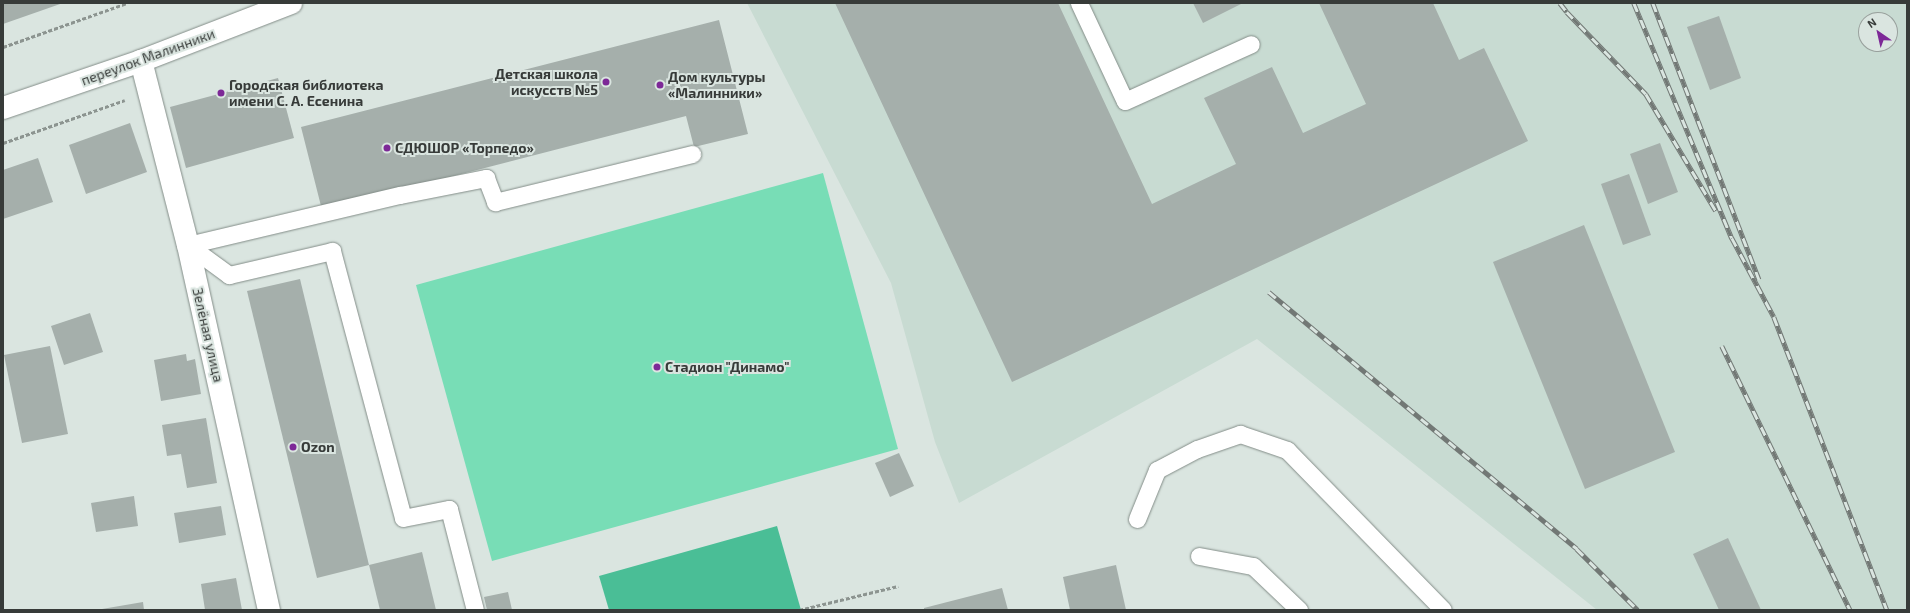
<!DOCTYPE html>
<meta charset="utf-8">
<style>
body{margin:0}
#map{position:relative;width:1910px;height:613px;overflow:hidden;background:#dae5e0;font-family:"Exo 2",sans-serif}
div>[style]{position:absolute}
.built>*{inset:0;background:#c8dbd2}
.green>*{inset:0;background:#78ddb6}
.forest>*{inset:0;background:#4abe96}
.building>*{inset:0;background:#a5afab}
.path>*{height:2.5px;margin-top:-1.25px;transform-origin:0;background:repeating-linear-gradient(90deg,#8c9490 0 4px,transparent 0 6px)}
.roads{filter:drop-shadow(0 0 1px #838d88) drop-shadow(0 0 1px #838d88)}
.service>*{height:17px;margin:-8.5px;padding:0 8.5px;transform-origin:8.5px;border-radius:8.5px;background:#fff}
.minor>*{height:22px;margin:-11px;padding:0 11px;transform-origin:11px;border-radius:11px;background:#fff}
.rail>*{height:4.5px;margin-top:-2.25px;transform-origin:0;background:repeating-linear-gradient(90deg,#dae5e0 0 9px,#727875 0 18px);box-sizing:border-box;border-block:1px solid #727875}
.dots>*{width:11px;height:11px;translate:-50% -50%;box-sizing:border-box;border:2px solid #dae5e0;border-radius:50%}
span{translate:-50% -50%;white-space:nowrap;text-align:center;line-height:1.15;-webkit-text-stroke:4px #dae5e0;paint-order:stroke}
.street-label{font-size:14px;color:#373b39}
.poi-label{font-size:14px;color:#373b39;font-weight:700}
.right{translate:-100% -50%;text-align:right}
.left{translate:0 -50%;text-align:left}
.frame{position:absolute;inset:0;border:4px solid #373b39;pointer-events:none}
.north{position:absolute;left:1858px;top:12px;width:40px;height:40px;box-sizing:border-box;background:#dae5e0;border:1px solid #99a19d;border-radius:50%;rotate:326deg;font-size:11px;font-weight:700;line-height:16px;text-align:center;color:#373b39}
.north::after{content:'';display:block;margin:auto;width:14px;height:18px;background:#7d2897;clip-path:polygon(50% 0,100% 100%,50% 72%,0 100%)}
</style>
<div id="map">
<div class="built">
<div style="clip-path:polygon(evenodd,747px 3px,1907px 3px,1907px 610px,1597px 610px,1257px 339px,959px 503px,935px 442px,891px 283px,747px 3px,1866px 20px,1890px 20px,1890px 44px,1866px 44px,1866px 20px)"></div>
</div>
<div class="green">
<div style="clip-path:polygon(823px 173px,898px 449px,492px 561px,416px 285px)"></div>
</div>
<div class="forest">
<div style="clip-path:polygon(777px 526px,801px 610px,609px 610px,599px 576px)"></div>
</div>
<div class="building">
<div style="clip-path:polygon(3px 3px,63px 3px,3px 24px)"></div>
<div style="clip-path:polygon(835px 3px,1058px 3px,1152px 204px,1236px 164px,1204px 98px,1272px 67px,1303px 133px,1366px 104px,1319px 3px,1433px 3px,1459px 60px,1484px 48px,1528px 141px,1012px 382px)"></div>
<div style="clip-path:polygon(1193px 3px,1243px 3px,1203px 23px)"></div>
<div style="clip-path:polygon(1719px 16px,1741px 78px,1710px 90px,1687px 27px)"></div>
<div style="clip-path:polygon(719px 20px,748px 134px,694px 147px,686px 116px,322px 210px,301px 127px)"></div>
<div style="clip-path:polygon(278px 78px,294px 138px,186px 168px,170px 107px)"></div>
<div style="clip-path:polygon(130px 123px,147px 172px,86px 194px,69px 145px)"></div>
<div style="clip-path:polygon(1660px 143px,1678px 192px,1648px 204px,1630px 154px)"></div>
<div style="clip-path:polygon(38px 158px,53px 202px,3px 219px,3px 170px)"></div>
<div style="clip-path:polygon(1629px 174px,1651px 235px,1623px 245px,1601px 184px)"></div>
<div style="clip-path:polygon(1584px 225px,1675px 452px,1585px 489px,1493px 262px)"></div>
<div style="clip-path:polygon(300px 279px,369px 565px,317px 578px,247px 291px)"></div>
<div style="clip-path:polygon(90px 313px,103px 352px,64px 365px,51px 326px)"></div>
<div style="clip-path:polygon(50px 346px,68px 434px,22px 443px,4px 355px)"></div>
<div style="clip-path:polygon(186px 354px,187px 361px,195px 359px,201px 394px,161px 401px,154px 360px)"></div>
<div style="clip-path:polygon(206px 418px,217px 483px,187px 488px,181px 454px,167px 456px,162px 425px)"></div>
<div style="clip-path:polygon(899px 453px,914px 486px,890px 497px,875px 463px)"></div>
<div style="clip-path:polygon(134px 496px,138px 526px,96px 532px,91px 503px)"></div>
<div style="clip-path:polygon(221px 506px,226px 535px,179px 543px,174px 513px)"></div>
<div style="clip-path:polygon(1728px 538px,1761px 610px,1719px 610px,1693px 554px)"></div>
<div style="clip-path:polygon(422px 552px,436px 610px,380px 610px,369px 565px)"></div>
<div style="clip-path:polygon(1116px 565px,1126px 610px,1070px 610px,1063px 577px)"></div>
<div style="clip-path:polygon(236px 578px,242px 610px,205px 610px,201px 584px)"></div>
<div style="clip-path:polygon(1002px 588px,1008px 610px,924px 610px,924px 608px)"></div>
<div style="clip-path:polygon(508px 592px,512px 610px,487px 610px,484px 597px)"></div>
<div style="clip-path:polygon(143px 602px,144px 610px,103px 610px,102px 609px)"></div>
</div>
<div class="path">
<div style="left:3px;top:47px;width:132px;rotate:-19.5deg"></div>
<div style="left:3px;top:143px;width:129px;rotate:-19.4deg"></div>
<div style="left:799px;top:610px;width:102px;rotate:-13.6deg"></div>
</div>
<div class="roads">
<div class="service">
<div style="left:1079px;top:3px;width:108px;rotate:64.9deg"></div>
<div style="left:1125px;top:101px;width:138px;rotate:-24.3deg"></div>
<div style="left:188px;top:245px;width:51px;rotate:36.2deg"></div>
<div style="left:229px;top:275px;width:106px;rotate:-13.1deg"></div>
<div style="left:332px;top:251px;width:276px;rotate:75.1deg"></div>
<div style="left:403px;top:518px;width:47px;rotate:-11.1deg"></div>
<div style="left:449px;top:509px;width:104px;rotate:75.6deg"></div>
<div style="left:188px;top:245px;width:218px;rotate:-13.3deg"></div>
<div style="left:400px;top:195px;width:88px;rotate:-11.2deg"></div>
<div style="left:486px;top:178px;width:26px;rotate:69deg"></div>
<div style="left:495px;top:202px;width:203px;rotate:-13.7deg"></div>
<div style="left:1137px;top:519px;width:53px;rotate:-67.8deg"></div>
<div style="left:1157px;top:470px;width:45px;rotate:-27.7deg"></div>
<div style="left:1197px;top:449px;width:46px;rotate:-19.2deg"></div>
<div style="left:1240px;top:434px;width:50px;rotate:18.8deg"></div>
<div style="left:1287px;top:450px;width:223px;rotate:45.7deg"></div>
<div style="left:1199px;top:556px;width:55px;rotate:10.5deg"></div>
<div style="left:1253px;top:566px;width:64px;rotate:43.7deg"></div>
</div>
<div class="minor">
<div style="left:141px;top:61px;width:190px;rotate:75.7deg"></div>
<div style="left:188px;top:245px;width:374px;rotate:77.5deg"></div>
<div style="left:3px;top:108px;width:146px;rotate:-18.8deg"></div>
<div style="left:141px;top:61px;width:161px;rotate:-21.1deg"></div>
</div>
</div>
<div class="rail">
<div style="left:1560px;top:3px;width:11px;rotate:52deg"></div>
<div style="left:1567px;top:12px;width:114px;rotate:46.1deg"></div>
<div style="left:1646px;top:94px;width:136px;rotate:59.1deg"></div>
<div style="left:1634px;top:3px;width:255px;rotate:67.4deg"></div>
<div style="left:1732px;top:238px;width:89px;rotate:62deg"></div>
<div style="left:1774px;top:317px;width:314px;rotate:68.9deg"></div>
<div style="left:1653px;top:3px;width:296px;rotate:69deg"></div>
<div style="left:1269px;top:292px;width:401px;rotate:39.8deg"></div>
<div style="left:1577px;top:549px;width:86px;rotate:45deg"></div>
<div style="left:1722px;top:346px;width:293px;rotate:64.1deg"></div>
</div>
<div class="dots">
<div style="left:606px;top:82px;background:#7d2897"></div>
<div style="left:660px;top:85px;background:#7d2897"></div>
<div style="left:221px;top:93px;background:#7d2897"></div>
<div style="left:387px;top:148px;background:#7d2897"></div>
<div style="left:657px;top:367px;background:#7d2897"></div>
<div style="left:293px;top:447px;background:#7d2897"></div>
</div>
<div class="street-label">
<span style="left:148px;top:57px;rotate:-20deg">переулок Малинники</span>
<span style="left:208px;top:335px;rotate:77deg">Зелёная улица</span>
</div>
<div class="poi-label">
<span class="right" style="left:598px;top:82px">Детская школа<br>искусств №5</span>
<span class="left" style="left:668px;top:85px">Дом культуры<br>«Малинники»</span>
<span class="left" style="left:229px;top:93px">Городская библиотека<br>имени С. А. Есенина</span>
<span class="left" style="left:395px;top:148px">СДЮШОР «Торпедо»</span>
<span class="left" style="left:665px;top:367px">Стадион "Динамо"</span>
<span class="left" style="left:301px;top:447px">Ozon</span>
</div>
<div class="frame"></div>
<div class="north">N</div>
</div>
